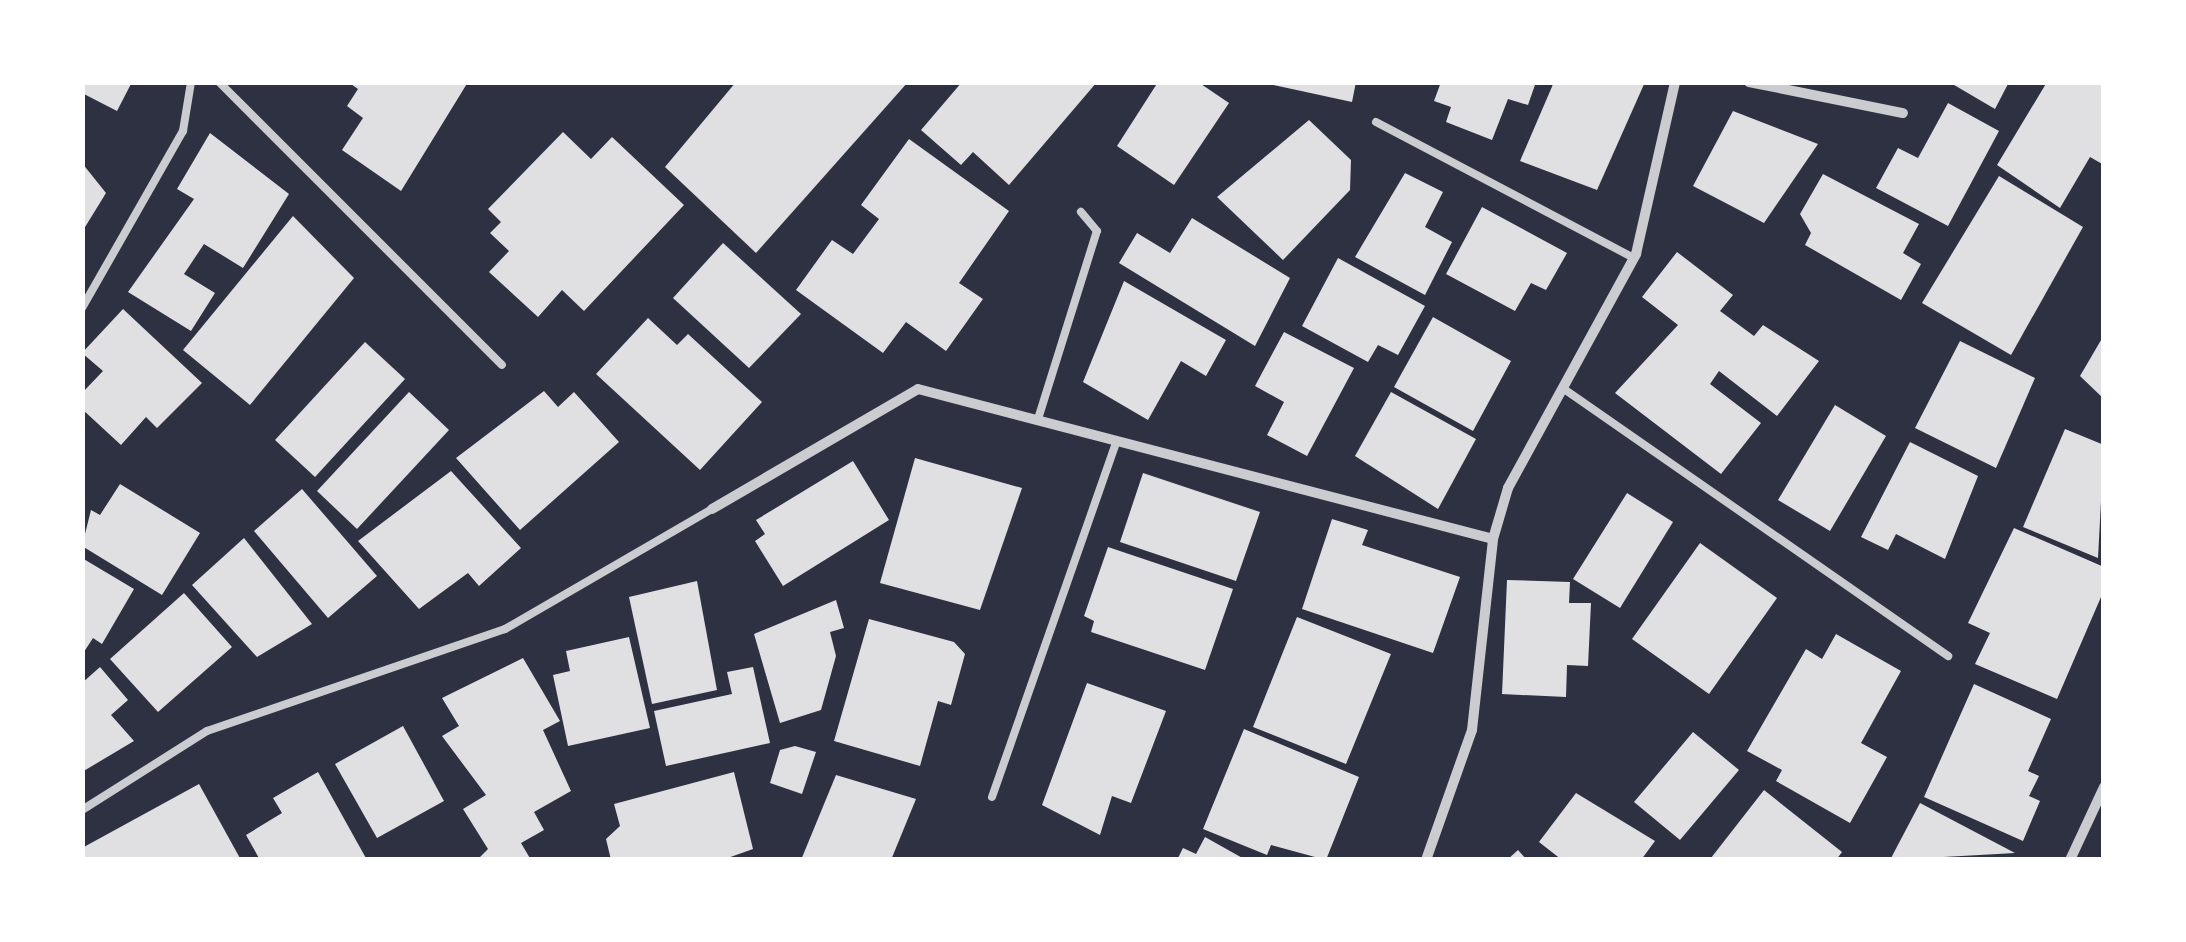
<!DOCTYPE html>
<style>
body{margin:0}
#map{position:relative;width:2186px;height:942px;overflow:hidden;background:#2d3142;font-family:"Playfair Display",serif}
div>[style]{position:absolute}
.building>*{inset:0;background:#e0e0e3}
.service>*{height:8px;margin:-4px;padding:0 4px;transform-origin:4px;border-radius:4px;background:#caccd0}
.minor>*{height:10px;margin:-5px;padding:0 5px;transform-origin:5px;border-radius:5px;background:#caccd0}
span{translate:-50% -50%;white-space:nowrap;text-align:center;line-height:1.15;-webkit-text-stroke:10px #fff;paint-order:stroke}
.frame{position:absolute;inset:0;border:85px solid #fff;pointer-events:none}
</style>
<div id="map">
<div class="building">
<div style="clip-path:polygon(82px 82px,132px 82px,117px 111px,82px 93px)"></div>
<div style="clip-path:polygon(348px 82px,468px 82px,401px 191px,342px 150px,363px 118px,347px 106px,358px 89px)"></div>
<div style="clip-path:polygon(736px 82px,908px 82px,756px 253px,665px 167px)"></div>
<div style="clip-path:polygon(962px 82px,1097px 82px,1009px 185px,973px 152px,961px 165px,921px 130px)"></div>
<div style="clip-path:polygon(1158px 82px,1198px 82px,1229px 103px,1174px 185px,1117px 146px)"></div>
<div style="clip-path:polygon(1259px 82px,1356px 82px,1352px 102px)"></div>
<div style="clip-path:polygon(1441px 82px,1536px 82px,1528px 105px,1508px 99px,1492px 140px,1446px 122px,1451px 107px,1434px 101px)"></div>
<div style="clip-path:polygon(1554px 82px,1645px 82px,1597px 190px,1520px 161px)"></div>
<div style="clip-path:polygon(1949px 82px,2009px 82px,1995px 109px)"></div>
<div style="clip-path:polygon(2047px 82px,2104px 82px,2104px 165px,2090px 157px,2060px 208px,1997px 165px)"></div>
<div style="clip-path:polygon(1948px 103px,1999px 131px,1948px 226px,1876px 188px,1898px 148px,1918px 158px)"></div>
<div style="clip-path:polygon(1733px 111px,1818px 144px,1764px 223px,1693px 186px)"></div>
<div style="clip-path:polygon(1309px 120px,1351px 160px,1350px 190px,1283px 260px,1217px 197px)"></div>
<div style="clip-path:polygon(563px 132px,591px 159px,612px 137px,684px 205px,584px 311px,562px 290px,538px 317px,489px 272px,509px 251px,490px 233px,501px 222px,488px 209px)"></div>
<div style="clip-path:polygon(210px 133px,289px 194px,243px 268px,204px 244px,184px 274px,215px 293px,191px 331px,128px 292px,194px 199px,177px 189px)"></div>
<div style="clip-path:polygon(909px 139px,1009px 211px,959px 283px,983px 299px,946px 351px,906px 322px,883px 353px,796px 290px,832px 240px,853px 254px,879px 219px,861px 205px)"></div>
<div style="clip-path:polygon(82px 163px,106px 193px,82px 232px)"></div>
<div style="clip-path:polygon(1405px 173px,1443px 192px,1425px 227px,1452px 242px,1425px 295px,1355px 257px)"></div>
<div style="clip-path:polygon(1823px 174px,1919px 224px,1903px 253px,1921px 264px,1901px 300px,1805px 245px,1811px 233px,1800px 214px)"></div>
<div style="clip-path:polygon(1999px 176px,2083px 227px,2011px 355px,1922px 303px)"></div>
<div style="clip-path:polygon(1482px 207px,1567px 253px,1546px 290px,1531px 283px,1515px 311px,1446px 274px)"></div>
<div style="clip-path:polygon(293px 216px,354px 278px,250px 405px,183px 350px)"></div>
<div style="clip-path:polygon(1192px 218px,1290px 278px,1255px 346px,1119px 263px,1137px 233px,1170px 253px)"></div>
<div style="clip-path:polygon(723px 243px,801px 314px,749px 368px,673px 298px)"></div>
<div style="clip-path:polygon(1677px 252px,1733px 295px,1720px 311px,1754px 336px,1763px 325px,1819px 361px,1777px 416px,1719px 371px,1710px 384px,1761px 423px,1721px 474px,1615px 393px,1678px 325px,1642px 297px)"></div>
<div style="clip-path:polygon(1338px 258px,1425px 306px,1398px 355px,1378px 345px,1368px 362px,1302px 326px)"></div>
<div style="clip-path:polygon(1124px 281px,1226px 340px,1206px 376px,1181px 361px,1148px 420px,1083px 382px)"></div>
<div style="clip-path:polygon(123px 309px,202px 383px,157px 428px,146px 417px,121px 445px,82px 409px,82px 393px,103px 371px,82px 353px)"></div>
<div style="clip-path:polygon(1433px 317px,1511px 361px,1473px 431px,1394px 387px)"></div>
<div style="clip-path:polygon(648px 318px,677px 345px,688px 334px,762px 402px,700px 470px,596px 374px)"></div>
<div style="clip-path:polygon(1284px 332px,1354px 368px,1307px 456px,1267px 435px,1284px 402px,1255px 386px)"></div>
<div style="clip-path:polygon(2104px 335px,2104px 399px,2080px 376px)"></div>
<div style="clip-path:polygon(1960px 341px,2035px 378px,1996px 468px,1915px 428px)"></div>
<div style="clip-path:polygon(365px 342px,405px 379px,315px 477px,275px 440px)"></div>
<div style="clip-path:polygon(544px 391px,558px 407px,574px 392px,619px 442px,520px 530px,456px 458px)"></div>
<div style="clip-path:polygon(409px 392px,449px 430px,357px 529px,317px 491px)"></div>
<div style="clip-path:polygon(1391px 392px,1476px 439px,1438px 509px,1355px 456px)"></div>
<div style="clip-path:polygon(1835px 405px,1886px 436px,1830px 531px,1778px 500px)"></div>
<div style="clip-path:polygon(2065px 429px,2104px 445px,2098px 558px,2023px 527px)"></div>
<div style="clip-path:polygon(1910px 442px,1978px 476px,1945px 559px,1896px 534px,1888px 550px,1861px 537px)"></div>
<div style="clip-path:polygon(915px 458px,1022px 488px,980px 610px,880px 583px)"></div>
<div style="clip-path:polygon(853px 461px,889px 520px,783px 586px,755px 541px,765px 534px,756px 520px)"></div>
<div style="clip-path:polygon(451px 471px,521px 548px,479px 586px,468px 573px,419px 609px,358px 541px)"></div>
<div style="clip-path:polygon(1143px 473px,1260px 512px,1236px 581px,1120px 542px)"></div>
<div style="clip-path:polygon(120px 484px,200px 533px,162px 595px,82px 546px,91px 510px,100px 515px)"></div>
<div style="clip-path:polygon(302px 489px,377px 576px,328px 618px,254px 531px)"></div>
<div style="clip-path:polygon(1627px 493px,1673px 522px,1620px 608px,1573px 579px)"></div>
<div style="clip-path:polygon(1332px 519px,1368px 530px,1362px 545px,1460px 577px,1433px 653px,1302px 609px)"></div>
<div style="clip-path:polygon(2014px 528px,2104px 567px,2104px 590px,2057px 699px,1975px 664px,1990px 633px,1968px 623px)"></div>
<div style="clip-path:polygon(244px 538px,312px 624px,257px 657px,192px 585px)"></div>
<div style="clip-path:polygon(1700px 543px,1777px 598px,1709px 694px,1632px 639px)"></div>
<div style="clip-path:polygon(1108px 547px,1233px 589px,1205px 670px,1091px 632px,1094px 621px,1084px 616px)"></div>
<div style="clip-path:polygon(82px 558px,134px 589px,102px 644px,93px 638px,82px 655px)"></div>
<div style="clip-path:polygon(1507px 580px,1570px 582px,1569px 603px,1591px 603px,1588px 666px,1567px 665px,1566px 697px,1502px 694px)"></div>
<div style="clip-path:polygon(697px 581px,717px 690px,652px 704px,629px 597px)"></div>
<div style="clip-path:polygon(184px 593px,232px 647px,158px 712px,110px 659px)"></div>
<div style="clip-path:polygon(836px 600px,844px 628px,830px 632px,836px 656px,821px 710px,780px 723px,754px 634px)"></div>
<div style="clip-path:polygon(1297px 617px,1391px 654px,1346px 764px,1253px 727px)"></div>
<div style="clip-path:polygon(869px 619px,954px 642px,965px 654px,951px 705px,938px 701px,920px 766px,834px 741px)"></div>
<div style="clip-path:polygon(1836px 634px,1901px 671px,1861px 743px,1887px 757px,1850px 823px,1776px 781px,1782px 770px,1747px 751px,1806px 649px,1822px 659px)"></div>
<div style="clip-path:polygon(629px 637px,650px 728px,568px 746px,553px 675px,570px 671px,566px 651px)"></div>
<div style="clip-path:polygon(523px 658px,560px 721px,543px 730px,571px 791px,534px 812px,544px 830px,521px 843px,531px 860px,477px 860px,488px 849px,463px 809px,486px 795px,442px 736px,459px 726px,442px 698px)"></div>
<div style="clip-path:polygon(100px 667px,128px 700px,111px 715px,134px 741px,82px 772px,82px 683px)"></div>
<div style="clip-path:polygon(753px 667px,770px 743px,666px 766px,654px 711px,732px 694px,727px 672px)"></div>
<div style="clip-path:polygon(1087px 683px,1166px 711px,1131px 803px,1112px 796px,1100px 835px,1042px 805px)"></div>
<div style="clip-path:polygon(1974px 684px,2051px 719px,2028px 771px,2039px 776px,2029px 796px,2040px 801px,2023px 841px,1924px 797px)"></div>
<div style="clip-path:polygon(403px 726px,444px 801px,377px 838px,335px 764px)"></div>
<div style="clip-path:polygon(1244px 729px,1359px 777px,1326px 860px,1271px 845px,1267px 855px,1203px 829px)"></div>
<div style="clip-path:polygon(1693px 732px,1739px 770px,1680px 840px,1634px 802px)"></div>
<div style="clip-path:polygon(795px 746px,816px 752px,802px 794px,770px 783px,780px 750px)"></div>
<div style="clip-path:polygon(318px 772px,367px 860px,260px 860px,246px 835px,282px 813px,273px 798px)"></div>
<div style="clip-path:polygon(734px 772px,753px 849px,722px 860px,611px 860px,606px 839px,620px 826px,614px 804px)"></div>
<div style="clip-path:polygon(836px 775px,916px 799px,891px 860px,801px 860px)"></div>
<div style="clip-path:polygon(199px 784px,241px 860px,82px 860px,82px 848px)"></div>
<div style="clip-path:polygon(1764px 790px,1842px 852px,1836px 860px,1711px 858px)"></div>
<div style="clip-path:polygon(1576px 793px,1655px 841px,1641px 860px,1562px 860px,1539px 842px)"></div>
<div style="clip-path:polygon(1920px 803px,2015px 853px,1890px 860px)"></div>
<div style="clip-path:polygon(1205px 837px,1246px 860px,1177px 860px,1183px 848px,1196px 854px)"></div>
<div style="clip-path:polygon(1518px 850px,1527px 860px,1507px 860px)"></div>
</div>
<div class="service">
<div style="left:219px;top:82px;width:400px;rotate:45deg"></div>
<div style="left:1376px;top:122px;width:292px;rotate:27.8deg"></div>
<div style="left:82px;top:308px;width:204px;rotate:-60.3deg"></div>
<div style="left:183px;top:131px;width:50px;rotate:-80.7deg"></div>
<div style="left:1564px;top:389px;width:468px;rotate:34.8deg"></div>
<div style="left:1038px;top:419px;width:197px;rotate:-72.6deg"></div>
<div style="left:1097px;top:231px;width:25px;rotate:-130deg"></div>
<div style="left:992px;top:797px;width:377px;rotate:-70.7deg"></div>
<div style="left:82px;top:810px;width:148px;rotate:-32.3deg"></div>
<div style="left:207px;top:731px;width:315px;rotate:-18.9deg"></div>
<div style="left:505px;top:629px;width:239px;rotate:-30.1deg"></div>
</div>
<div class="minor">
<div style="left:1749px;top:82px;width:157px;rotate:11.4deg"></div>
<div style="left:712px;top:509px;width:238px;rotate:-30.2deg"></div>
<div style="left:918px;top:389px;width:594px;rotate:14.62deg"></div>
<div style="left:1426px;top:860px;width:138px;rotate:-70.5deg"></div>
<div style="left:1472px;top:730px;width:192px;rotate:-83.7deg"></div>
<div style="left:1493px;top:539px;width:53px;rotate:-73.6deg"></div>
<div style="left:1508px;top:488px;width:267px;rotate:-61.3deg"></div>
<div style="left:1636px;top:254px;width:176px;rotate:-77.2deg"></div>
<div style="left:2070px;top:860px;width:81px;rotate:-65deg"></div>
</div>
<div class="frame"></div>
</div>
